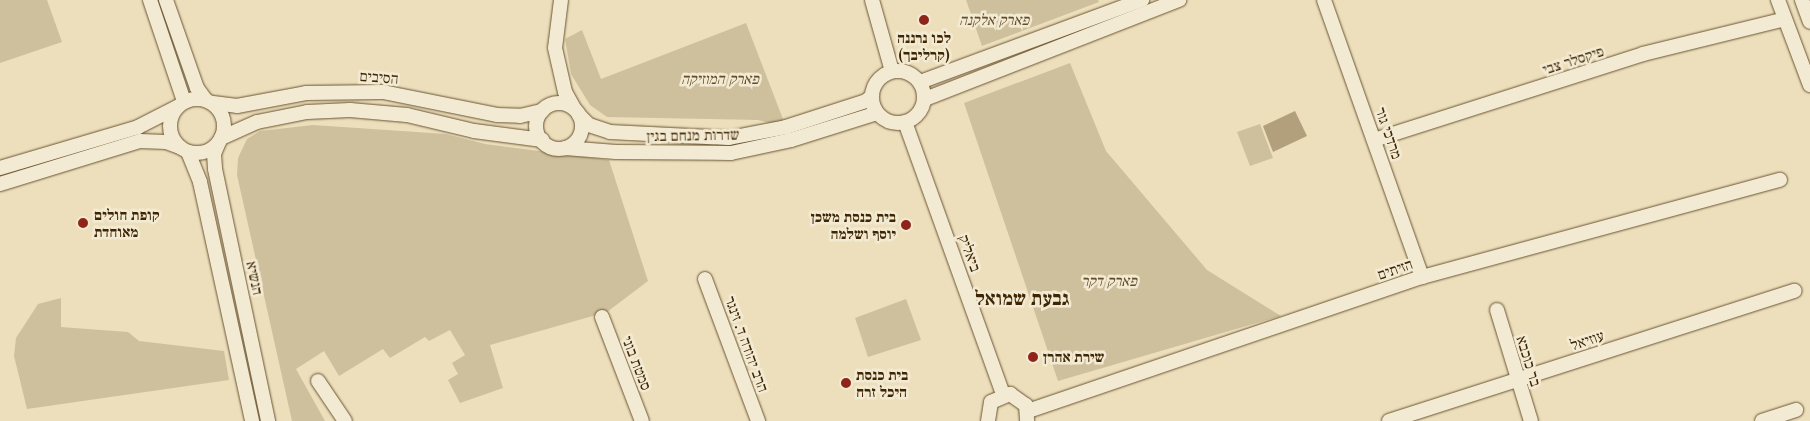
<!DOCTYPE html>
<meta charset="utf-8">
<style>
body{margin:0}
#map{position:relative;width:1810px;height:421px;overflow:hidden;background:#eddfbc;font-family:"Libre Caslon Text","Frank Ruhl Libre",serif}
div>[style]{position:absolute}
.green>*{inset:0;background:#cfc09d}
.water>*{inset:0;background:#b2a07d}
.roads{filter:drop-shadow(0 0 1px #6a5431) drop-shadow(0 0 1px #6a5431)}
.minor>*{height:14px;margin:-7px;padding:0 7px;transform-origin:7px;border-radius:7px;background:#f3ead3}
.minor>.ring{margin:-7px;padding:0;box-sizing:content-box;background:none;border:14px solid #f3ead3;border-radius:50%}
.dots>*{width:14px;height:14px;translate:-50% -50%;box-sizing:border-box;border:2px solid #f3ead3;border-radius:50%}
span{translate:-50% -50%;white-space:nowrap;text-align:center;line-height:1.15;-webkit-text-stroke:5px #f3ead3;paint-order:stroke}
.park-label{font-size:15px;color:#624c2a;font-style:italic}
.poi-label{font-size:15px;color:#3e2603;font-weight:700}
.left{translate:0 -50%;text-align:left}
.right{translate:-100% -50%;text-align:right}
.street-label{font-size:15px;color:#3e2603}
.district-label{font-size:20px;color:#3e2603;font-weight:700}
</style>
<div id="map">
<div class="green">
<div style="clip-path:polygon(0 0,47px 0,62px 42px,0 63px)"></div>
<div style="clip-path:polygon(966px 0,1098px 0,1099px 2px,982px 46px)"></div>
<div style="clip-path:polygon(746px 23px,786px 127px,758px 120px,607px 117px,590px 105px,571px 74px,565px 39px,582px 30px,601px 79px)"></div>
<div style="clip-path:polygon(1070px 63px,1106px 151px,1207px 270px,1281px 316px,1058px 381px,964px 103px)"></div>
<div style="clip-path:polygon(1260px 124px,1273px 158px,1250px 166px,1237px 132px)"></div>
<div style="clip-path:polygon(313px 125px,446px 134px,485px 144px,609px 160px,648px 281px,607px 312px,490px 345px,503px 388px,460px 403px,448px 380px,458px 374px,452px 363px,465px 355px,450px 330px,429px 341px,425px 337px,390px 358px,383px 349px,339px 376px,324px 351px,296px 369px,325px 421px,292px 421px,237px 175px,238px 158px,247px 139px,260px 131px)"></div>
<div style="clip-path:polygon(61px 298px,61px 327px,128px 332px,139px 341px,224px 351px,229px 380px,27px 409px,14px 356px,16px 338px,38px 304px)"></div>
<div style="clip-path:polygon(906px 299px,921px 340px,868px 357px,855px 318px)"></div>
</div>
<div class="water">
<div style="clip-path:polygon(1295px 111px,1307px 136px,1273px 152px,1263px 126px)"></div>
</div>
<div class="roads">
<div class="minor">
<div style="left:150px;top:0;width:107px;rotate:71.4deg"></div>
<div style="left:166px;top:0;width:93px;rotate:70.6deg"></div>
<div style="left:197px;top:88px;width:14px;rotate:54deg"></div>
<div style="left:561px;top:0;width:48px;rotate:97.1deg"></div>
<div style="left:555px;top:48px;width:45px;rotate:77.2deg"></div>
<div style="left:565px;top:92px;width:18px;rotate:61deg"></div>
<div style="left:872px;top:0;width:74px;rotate:74.3deg"></div>
<div style="left:1324px;top:0;width:294px;rotate:70.5deg"></div>
<div style="left:1778px;top:0;width:91px;rotate:69.4deg"></div>
<div style="left:1802px;top:0;width:23px;rotate:70deg"></div>
<div class="ring" style="left:872px;top:71px;width:38px;height:38px"></div>
<div style="left:920px;top:82px;width:237px;rotate:-20.3deg"></div>
<div class="ring" style="left:170px;top:99px;width:40px;height:40px"></div>
<div style="left:925px;top:99px;width:273px;rotate:-21.3deg"></div>
<div style="left:213px;top:103px;width:24px;rotate:7deg"></div>
<div style="left:237px;top:106px;width:70px;rotate:-10.7deg"></div>
<div style="left:306px;top:93px;width:77px;rotate:-0.7deg"></div>
<div style="left:383px;top:92px;width:116px;rotate:11.4deg"></div>
<div style="left:497px;top:115px;width:23px;rotate:2deg"></div>
<div style="left:520px;top:116px;width:23px;rotate:-13deg"></div>
<div class="ring" style="left:536px;top:103px;width:32px;height:32px"></div>
<div style="left:579px;top:115px;width:14px;rotate:45deg"></div>
<div style="left:589px;top:125px;width:22px;rotate:18deg"></div>
<div style="left:610px;top:132px;width:119px;rotate:2.9deg"></div>
<div style="left:729px;top:138px;width:58px;rotate:-10.9deg"></div>
<div style="left:786px;top:127px;width:84px;rotate:-18deg"></div>
<div style="left:866px;top:101px;width:8px;rotate:-40deg"></div>
<div style="left:905px;top:122px;width:289px;rotate:70.2deg"></div>
<div style="left:221px;top:138px;width:39px;rotate:-24deg"></div>
<div style="left:257px;top:122px;width:51px;rotate:-11.3deg"></div>
<div style="left:307px;top:112px;width:43px;rotate:-2.7deg"></div>
<div style="left:350px;top:110px;width:57px;rotate:5deg"></div>
<div style="left:407px;top:115px;width:69px;rotate:13.4deg"></div>
<div style="left:474px;top:131px;width:69px;rotate:7.5deg"></div>
<div style="left:1374px;top:140px;width:282px;rotate:-17.7deg"></div>
<div style="left:1643px;top:54px;width:146px;rotate:-13.8deg"></div>
<div style="left:219px;top:142px;width:13px;rotate:113deg"></div>
<div style="left:214px;top:154px;width:15px;rotate:86deg"></div>
<div style="left:215px;top:169px;width:258px;rotate:78.1deg"></div>
<div style="left:565px;top:148px;width:51px;rotate:4.5deg"></div>
<div style="left:616px;top:152px;width:115px;rotate:0.5deg"></div>
<div style="left:731px;top:153px;width:61px;rotate:-12.2deg"></div>
<div style="left:791px;top:140px;width:90px;rotate:-17.4deg"></div>
<div style="left:188px;top:152px;width:32px;rotate:68deg"></div>
<div style="left:200px;top:182px;width:245px;rotate:77.7deg"></div>
<div style="left:0;top:168px;width:144px;rotate:-16.5deg"></div>
<div style="left:138px;top:127px;width:44px;rotate:-27.1deg"></div>
<div style="left:0;top:184px;width:146px;rotate:-17.1deg"></div>
<div style="left:140px;top:141px;width:26px;rotate:2deg"></div>
<div style="left:166px;top:142px;width:15px;rotate:20deg"></div>
<div style="left:705px;top:279px;width:152px;rotate:69.5deg"></div>
<div style="left:1497px;top:310px;width:116px;rotate:73deg"></div>
<div style="left:602px;top:317px;width:111px;rotate:69deg"></div>
<div style="left:318px;top:381px;width:48px;rotate:56deg"></div>
<div style="left:1028px;top:411px;width:416px;rotate:-18.8deg"></div>
<div style="left:1422px;top:277px;width:371px;rotate:-15.2deg"></div>
<div style="left:988px;top:421px;width:19px;rotate:-81deg"></div>
<div style="left:991px;top:402px;width:21px;rotate:-23deg"></div>
<div style="left:1010px;top:394px;width:19px;rotate:35deg"></div>
<div style="left:1026px;top:405px;width:16px;rotate:86deg"></div>
<div style="left:1389px;top:421px;width:426px;rotate:-17.8deg"></div>
<div style="left:1762px;top:421px;width:36px;rotate:-18deg"></div>
</div>
</div>
<div class="dots">
<div style="left:924px;top:20px;background:#8f2418"></div>
<div style="left:83px;top:223px;background:#8f2418"></div>
<div style="left:906px;top:225px;background:#8f2418"></div>
<div style="left:1033px;top:357px;background:#8f2418"></div>
<div style="left:846px;top:383px;background:#8f2418"></div>
</div>
<div class="park-label">
<span style="left:994px;top:20px">פארק אלקנה</span>
<span style="left:720px;top:79px">פארק המוזיקה</span>
<span style="left:1109px;top:281px">פארק דקר</span>
</div>
<div class="poi-label">
<span style="left:924px;top:46px">לכו נרננה<br>(קרליבך)</span>
<span class="left" style="left:94px;top:223px">קופת חולים<br>מאוחדת</span>
<span class="right" style="left:896px;top:225px">בית כנסת משכן<br>יוסף ושלמה</span>
<span class="left" style="left:1043px;top:357px">שירת אהרן</span>
<span class="left" style="left:856px;top:383px">בית כנסת<br>היכל זרח</span>
</div>
<div class="street-label">
<span style="left:1573px;top:60px;rotate:-18deg">פיקסלר צבי</span>
<span style="left:379px;top:77px;rotate:4deg">הסיבים</span>
<span style="left:1389px;top:133px;rotate:71deg">מרדכי גור</span>
<span style="left:693px;top:135px;rotate:-1deg">שדרות מנחם בגין</span>
<span style="left:970px;top:253px;rotate:70deg">ביאליק</span>
<span style="left:1395px;top:269px;rotate:-19deg">הזיתים</span>
<span style="left:255px;top:278px;rotate:78deg">הנשיא</span>
<span style="left:1587px;top:340px;rotate:-18deg">עוזיאל</span>
<span style="left:747px;top:344px;rotate:70deg">הרב יהודה ד. זינגר</span>
<span style="left:1529px;top:361px;rotate:73deg">בר כוכבא</span>
<span style="left:637px;top:363px;rotate:69deg">סמטת בוני</span>
</div>
<div class="district-label">
<span style="left:1022px;top:298px">גבעת שמואל</span>
</div>
</div>
